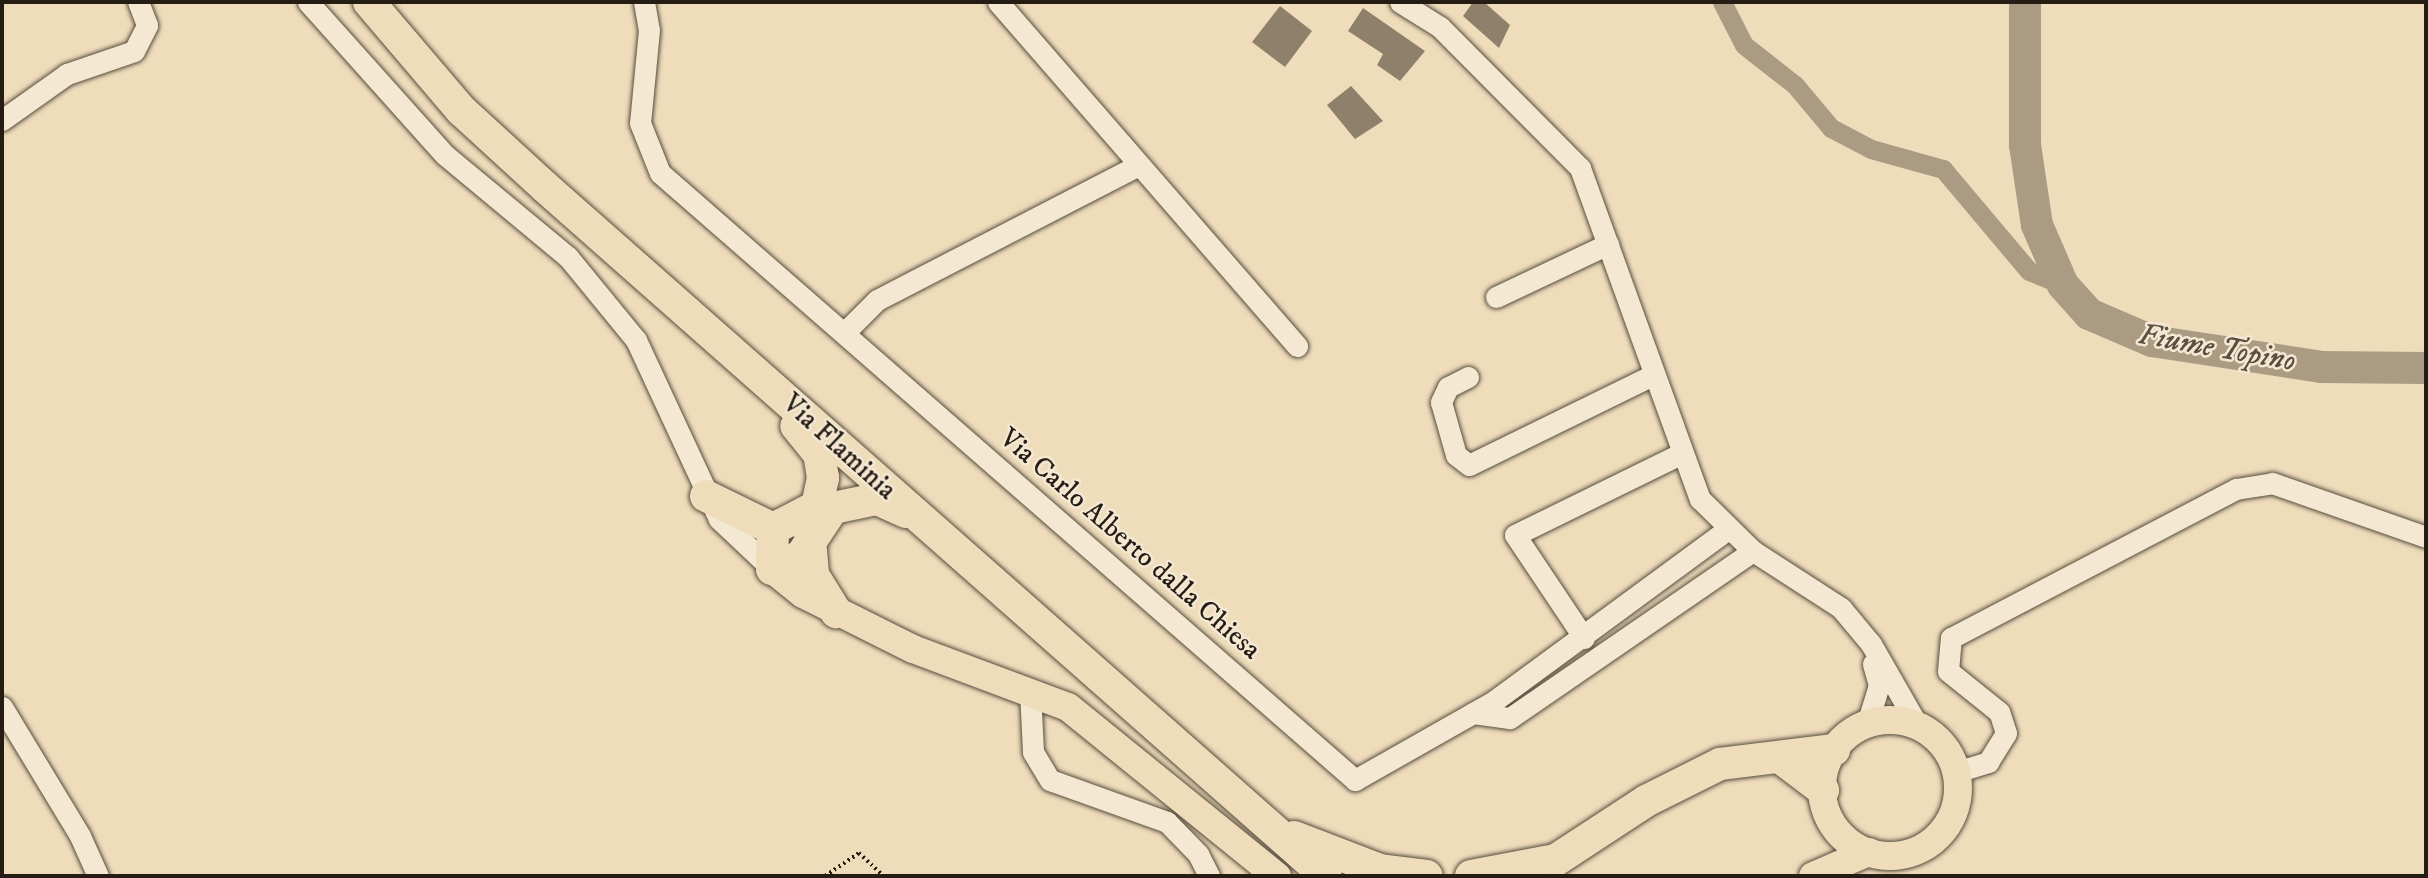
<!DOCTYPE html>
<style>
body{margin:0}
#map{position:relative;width:2428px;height:878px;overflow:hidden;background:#eedcbb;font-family:"IM FELL DW Pica",serif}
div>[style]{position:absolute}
.canal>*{height:19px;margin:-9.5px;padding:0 9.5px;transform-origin:9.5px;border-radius:9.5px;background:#aa9b82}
.river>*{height:32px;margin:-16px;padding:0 16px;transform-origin:16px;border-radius:16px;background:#aa9b82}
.building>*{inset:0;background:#8e806b}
.path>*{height:3.5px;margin-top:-1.75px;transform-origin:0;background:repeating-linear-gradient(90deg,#251d14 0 2px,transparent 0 5.5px)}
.roads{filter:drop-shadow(0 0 2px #574d3e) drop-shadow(0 0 2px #574d3e)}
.minor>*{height:21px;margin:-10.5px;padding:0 10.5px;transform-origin:10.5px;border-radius:10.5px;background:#f4e8d3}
.major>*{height:28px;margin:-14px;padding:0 14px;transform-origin:14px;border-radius:14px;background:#eedcbb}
.major>.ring{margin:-14px;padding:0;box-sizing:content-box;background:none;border:28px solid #eedcbb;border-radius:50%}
.highway>*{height:32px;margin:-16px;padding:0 16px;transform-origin:16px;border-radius:16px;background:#eedcbb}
span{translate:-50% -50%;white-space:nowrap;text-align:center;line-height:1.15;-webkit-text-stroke:5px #f4e8d3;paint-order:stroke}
.street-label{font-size:28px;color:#251d14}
.water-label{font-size:30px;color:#5a4f40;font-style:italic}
.frame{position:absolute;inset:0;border:4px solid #251d14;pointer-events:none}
</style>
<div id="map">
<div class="canal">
<div style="left:1722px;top:2px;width:48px;rotate:62.9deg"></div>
<div style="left:1744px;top:45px;width:65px;rotate:38.1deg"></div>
<div style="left:1795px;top:85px;width:56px;rotate:50.1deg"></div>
<div style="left:1831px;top:128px;width:45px;rotate:27.7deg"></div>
<div style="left:1871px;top:149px;width:75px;rotate:15.5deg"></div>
<div style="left:1943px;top:169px;width:133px;rotate:49.9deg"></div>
<div style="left:2029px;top:271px;width:37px;rotate:22deg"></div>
</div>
<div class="river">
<div style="left:2025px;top:2px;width:143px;rotate:90deg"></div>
<div style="left:2025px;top:145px;width:81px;rotate:81.5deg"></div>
<div style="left:2037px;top:225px;width:65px;rotate:66.6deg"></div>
<div style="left:2063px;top:285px;width:39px;rotate:48deg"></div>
<div style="left:2089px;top:314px;width:69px;rotate:23.2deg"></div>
<div style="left:2152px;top:341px;width:171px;rotate:8.7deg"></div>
<div style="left:2321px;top:367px;width:105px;rotate:0.5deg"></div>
</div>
<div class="building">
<div style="clip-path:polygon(1473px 2px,1484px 2px,1510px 25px,1499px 48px,1463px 16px)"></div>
<div style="clip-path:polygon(1280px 6px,1312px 31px,1285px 67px,1252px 42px)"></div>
<div style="clip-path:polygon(1363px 8px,1425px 51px,1400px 81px,1377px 65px,1383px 54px,1348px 31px)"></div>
<div style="clip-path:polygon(1351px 86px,1383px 121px,1355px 139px,1327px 105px)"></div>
</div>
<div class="path">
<div style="left:825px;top:876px;width:41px;rotate:-34.1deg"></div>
<div style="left:859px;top:853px;width:34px;rotate:43deg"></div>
</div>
<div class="roads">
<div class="minor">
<div style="left:308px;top:2px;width:205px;rotate:48.2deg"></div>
<div style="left:445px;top:155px;width:160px;rotate:39.7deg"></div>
<div style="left:568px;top:257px;width:107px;rotate:50.7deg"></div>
<div style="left:636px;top:340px;width:197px;rotate:65.1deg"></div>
<div style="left:719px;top:519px;width:73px;rotate:43.3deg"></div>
<div style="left:644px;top:2px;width:28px;rotate:80deg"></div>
<div style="left:649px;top:30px;width:93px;rotate:95.5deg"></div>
<div style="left:640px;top:123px;width:54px;rotate:68.2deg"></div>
<div style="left:660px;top:173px;width:923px;rotate:41.13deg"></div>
<div style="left:1355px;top:780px;width:160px;rotate:-29.6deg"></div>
<div style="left:1494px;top:701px;width:290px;rotate:-36.3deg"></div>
<div style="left:998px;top:2px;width:456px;rotate:49deg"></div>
<div style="left:1400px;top:2px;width:47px;rotate:32deg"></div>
<div style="left:1440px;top:27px;width:199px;rotate:45.2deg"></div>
<div style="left:1580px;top:168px;width:352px;rotate:70.1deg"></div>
<div style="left:1700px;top:499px;width:74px;rotate:44.5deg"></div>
<div style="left:1753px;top:551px;width:105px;rotate:32.9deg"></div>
<div style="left:1841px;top:608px;width:47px;rotate:50.2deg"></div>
<div style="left:1871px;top:644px;width:95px;rotate:60.2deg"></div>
<div style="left:2px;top:120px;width:80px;rotate:-35.3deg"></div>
<div style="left:67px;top:74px;width:71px;rotate:-18.9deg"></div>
<div style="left:134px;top:51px;width:29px;rotate:-63deg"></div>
<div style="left:147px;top:25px;width:25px;rotate:-111deg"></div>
<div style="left:1496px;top:297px;width:124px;rotate:-25.3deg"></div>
<div style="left:846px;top:331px;width:44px;rotate:-45deg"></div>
<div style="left:877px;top:300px;width:292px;rotate:-27.3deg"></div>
<div style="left:1468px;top:377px;width:22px;rotate:153deg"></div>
<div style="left:1448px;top:387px;width:17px;rotate:115deg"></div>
<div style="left:1441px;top:402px;width:55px;rotate:74.2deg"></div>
<div style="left:1456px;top:455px;width:16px;rotate:38deg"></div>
<div style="left:1469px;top:465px;width:205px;rotate:-26.1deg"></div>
<div style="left:1584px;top:638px;width:124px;rotate:-123.8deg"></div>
<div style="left:1515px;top:535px;width:184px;rotate:-26.1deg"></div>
<div style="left:1030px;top:690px;width:62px;rotate:87.2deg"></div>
<div style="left:1033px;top:752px;width:33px;rotate:59deg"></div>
<div style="left:1050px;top:780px;width:124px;rotate:19.7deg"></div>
<div style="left:1167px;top:822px;width:45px;rotate:45.9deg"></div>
<div style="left:1198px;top:854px;width:25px;rotate:63deg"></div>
<div style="left:2px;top:707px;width:151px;rotate:58.8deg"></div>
<div style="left:80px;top:836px;width:44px;rotate:65.8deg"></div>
<div style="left:1473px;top:713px;width:37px;rotate:8deg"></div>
<div style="left:1510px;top:718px;width:295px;rotate:-34.5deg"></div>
<div style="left:1867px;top:724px;width:41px;rotate:-72.9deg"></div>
<div style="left:1879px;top:685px;width:22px;rotate:-106deg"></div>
<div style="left:1956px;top:772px;width:34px;rotate:-17deg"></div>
<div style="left:1988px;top:762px;width:34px;rotate:-58deg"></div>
<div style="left:2006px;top:733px;width:22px;rotate:-108deg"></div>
<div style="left:1999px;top:712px;width:65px;rotate:-141.2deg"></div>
<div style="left:1948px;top:671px;width:33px;rotate:-85deg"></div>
<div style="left:1951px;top:638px;width:322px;rotate:-27.6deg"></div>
<div style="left:2236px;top:489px;width:36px;rotate:-9deg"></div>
<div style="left:2272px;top:483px;width:163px;rotate:19.3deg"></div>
</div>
<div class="major">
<div style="left:772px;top:569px;width:40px;rotate:39deg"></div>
<div style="left:803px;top:594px;width:123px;rotate:26.6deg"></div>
<div style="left:913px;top:649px;width:165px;rotate:20.5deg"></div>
<div style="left:1068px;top:707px;width:269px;rotate:39deg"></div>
<div class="ring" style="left:1822px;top:720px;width:108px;height:108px"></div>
<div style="left:1813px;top:876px;width:61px;rotate:-23.2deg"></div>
</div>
<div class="highway">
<div style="left:369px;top:2px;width:142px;rotate:49.6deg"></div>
<div style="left:461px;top:110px;width:114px;rotate:42.5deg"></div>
<div style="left:545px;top:187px;width:1041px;rotate:41.42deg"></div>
<div style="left:706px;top:496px;width:75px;rotate:26.2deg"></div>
<div style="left:773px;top:529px;width:50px;rotate:-27.6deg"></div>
<div style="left:817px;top:506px;width:29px;rotate:-78deg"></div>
<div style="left:823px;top:478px;width:24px;rotate:-99deg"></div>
<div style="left:819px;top:454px;width:36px;rotate:-129deg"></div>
<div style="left:773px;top:529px;width:40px;rotate:91.4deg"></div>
<div style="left:772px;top:569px;width:32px;rotate:-24deg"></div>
<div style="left:801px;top:556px;width:58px;rotate:-56.3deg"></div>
<div style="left:833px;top:508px;width:45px;rotate:-11.6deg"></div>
<div style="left:877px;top:499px;width:32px;rotate:24deg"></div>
<div style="left:810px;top:539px;width:36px;rotate:85deg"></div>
<div style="left:813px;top:575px;width:44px;rotate:58.1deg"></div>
<div style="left:1781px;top:758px;width:53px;rotate:37.3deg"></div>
<div style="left:1294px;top:837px;width:92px;rotate:21deg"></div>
<div style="left:1380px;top:870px;width:47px;rotate:7.3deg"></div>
<div style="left:1471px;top:876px;width:86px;rotate:-10.7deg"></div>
<div style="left:1556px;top:860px;width:108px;rotate:-33.2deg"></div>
<div style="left:1646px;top:801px;width:83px;rotate:-26.6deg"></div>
<div style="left:1720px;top:764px;width:115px;rotate:-7deg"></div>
</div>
</div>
<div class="street-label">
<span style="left:839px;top:447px;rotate:42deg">Via Flaminia</span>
<span style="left:1130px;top:544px;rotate:41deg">Via Carlo Alberto dalla Chiesa</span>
</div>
<div class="water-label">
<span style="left:2217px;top:349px;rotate:10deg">Fiume Topino</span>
</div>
<div class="frame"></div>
</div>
